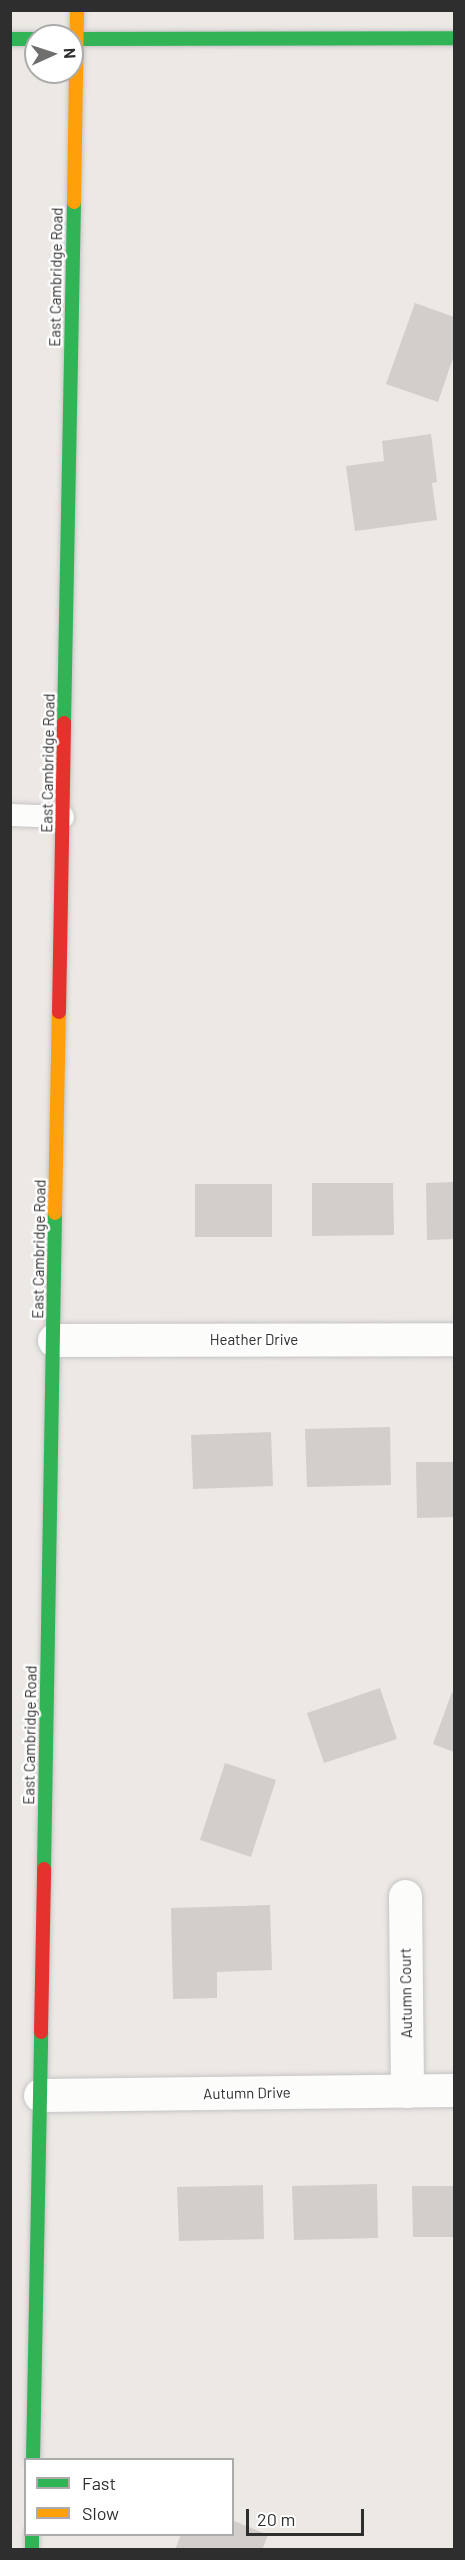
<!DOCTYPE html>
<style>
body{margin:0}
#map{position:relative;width:465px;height:2560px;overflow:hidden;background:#ece8e4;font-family:Barlow,sans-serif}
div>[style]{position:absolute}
.building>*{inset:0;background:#d1cecb}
.roads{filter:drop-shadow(0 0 2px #c5c4c5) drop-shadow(0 0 2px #c5c4c5)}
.lane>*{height:22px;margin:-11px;padding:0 11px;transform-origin:11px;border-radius:11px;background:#fcfcfb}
.street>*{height:33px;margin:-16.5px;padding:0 16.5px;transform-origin:16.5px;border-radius:16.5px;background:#fcfcfb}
.fast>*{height:14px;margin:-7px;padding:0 7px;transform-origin:7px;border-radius:7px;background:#30b455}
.slow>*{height:14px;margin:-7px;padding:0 7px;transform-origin:7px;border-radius:7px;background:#ff9f0a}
.jam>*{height:14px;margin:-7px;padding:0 7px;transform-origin:7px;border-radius:7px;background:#e5322d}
span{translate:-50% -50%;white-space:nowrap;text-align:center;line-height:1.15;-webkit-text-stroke:5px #fff;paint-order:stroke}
.street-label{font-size:15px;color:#2e2e2e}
.frame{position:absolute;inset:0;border:12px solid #2e2e2e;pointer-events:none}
.legend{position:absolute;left:24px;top:2458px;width:210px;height:78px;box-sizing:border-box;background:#fff;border:2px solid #ababab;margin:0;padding:8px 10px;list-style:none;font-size:18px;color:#2e2e2e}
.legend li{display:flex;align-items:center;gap:12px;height:30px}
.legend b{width:30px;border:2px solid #ababab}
.north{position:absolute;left:24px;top:24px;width:60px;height:60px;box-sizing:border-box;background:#fff;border:2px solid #ababab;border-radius:50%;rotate:87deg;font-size:16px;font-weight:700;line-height:24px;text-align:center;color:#2e2e2e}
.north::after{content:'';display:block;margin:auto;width:21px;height:27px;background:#706f6e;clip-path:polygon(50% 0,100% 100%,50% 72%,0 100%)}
.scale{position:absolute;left:246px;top:2509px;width:118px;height:27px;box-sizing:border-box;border:3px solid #2e2e2e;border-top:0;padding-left:8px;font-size:18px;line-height:21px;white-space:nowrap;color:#2e2e2e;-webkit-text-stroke:4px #fff;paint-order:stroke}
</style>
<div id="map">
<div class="building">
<div style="clip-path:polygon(415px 303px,454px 317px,454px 355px,438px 402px,386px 384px)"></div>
<div style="clip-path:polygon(431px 434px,437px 482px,432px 483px,437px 520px,355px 531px,346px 466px,384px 461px,382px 441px)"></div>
<div style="clip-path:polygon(454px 1182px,454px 1239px,427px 1240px,426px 1183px)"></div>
<div style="clip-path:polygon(312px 1183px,393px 1183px,394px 1235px,312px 1236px)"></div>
<div style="clip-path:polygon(195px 1184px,272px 1184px,272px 1237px,195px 1237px)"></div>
<div style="clip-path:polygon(390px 1427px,391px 1485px,307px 1487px,305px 1429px)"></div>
<div style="clip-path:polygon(271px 1432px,273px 1486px,193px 1489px,191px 1435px)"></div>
<div style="clip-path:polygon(416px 1462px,454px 1462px,454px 1517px,417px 1518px)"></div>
<div style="clip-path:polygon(380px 1688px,397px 1739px,324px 1763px,307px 1713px)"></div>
<div style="clip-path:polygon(452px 1692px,454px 1693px,454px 1752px,433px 1744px)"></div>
<div style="clip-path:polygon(225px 1763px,276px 1780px,251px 1857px,200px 1840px)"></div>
<div style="clip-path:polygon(270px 1905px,272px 1970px,217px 1972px,217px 1998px,173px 1999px,171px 1908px)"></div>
<div style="clip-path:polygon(377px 2184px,378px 2238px,294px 2240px,292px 2186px)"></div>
<div style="clip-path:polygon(263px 2185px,264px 2239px,179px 2241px,177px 2187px)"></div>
<div style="clip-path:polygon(412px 2186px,454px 2186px,454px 2237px,413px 2237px)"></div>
<div style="clip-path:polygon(232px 2520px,268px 2535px,262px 2550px,175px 2550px,181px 2534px,232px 2534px)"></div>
</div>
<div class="roads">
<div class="lane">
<div style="left:10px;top:815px;width:53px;rotate:2.2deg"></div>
</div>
<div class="street">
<div style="left:54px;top:1340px;width:400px;rotate:-0.1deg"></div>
<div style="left:405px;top:1896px;width:195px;rotate:89.4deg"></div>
<div style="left:40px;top:2095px;width:414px;rotate:-0.7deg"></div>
</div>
<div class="fast">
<div style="left:10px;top:39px;width:26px"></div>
<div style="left:72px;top:39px;width:382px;rotate:-0.1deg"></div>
<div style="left:64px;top:723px;width:521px;rotate:-88.9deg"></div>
<div style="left:44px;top:1869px;width:656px;rotate:-89.04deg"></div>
<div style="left:33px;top:2460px;width:428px;rotate:-88.9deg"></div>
<div style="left:32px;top:2534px;width:16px;rotate:90deg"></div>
</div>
<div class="slow">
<div style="left:74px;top:202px;width:192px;rotate:-89.1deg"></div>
<div style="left:55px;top:1213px;width:201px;rotate:-88.9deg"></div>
</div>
<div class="jam">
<div style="left:59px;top:1012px;width:289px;rotate:-89deg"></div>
<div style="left:41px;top:2032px;width:163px;rotate:-88.9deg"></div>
</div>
</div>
<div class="street-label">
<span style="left:56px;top:277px;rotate:-89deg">East Cambridge Road</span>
<span style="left:48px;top:763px;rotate:-89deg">East Cambridge Road</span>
<span style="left:39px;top:1249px;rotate:-89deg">East Cambridge Road</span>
<span style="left:254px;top:1340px">Heather Drive</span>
<span style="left:30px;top:1735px;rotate:-89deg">East Cambridge Road</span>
<span style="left:406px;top:1993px;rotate:-91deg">Autumn Court</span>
<span style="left:247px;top:2093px;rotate:-1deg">Autumn Drive</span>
</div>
<div class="frame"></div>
<ul class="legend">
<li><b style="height:8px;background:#30b455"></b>Fast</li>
<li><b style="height:8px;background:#ff9f0a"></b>Slow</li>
</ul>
<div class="north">N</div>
<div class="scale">20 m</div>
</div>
